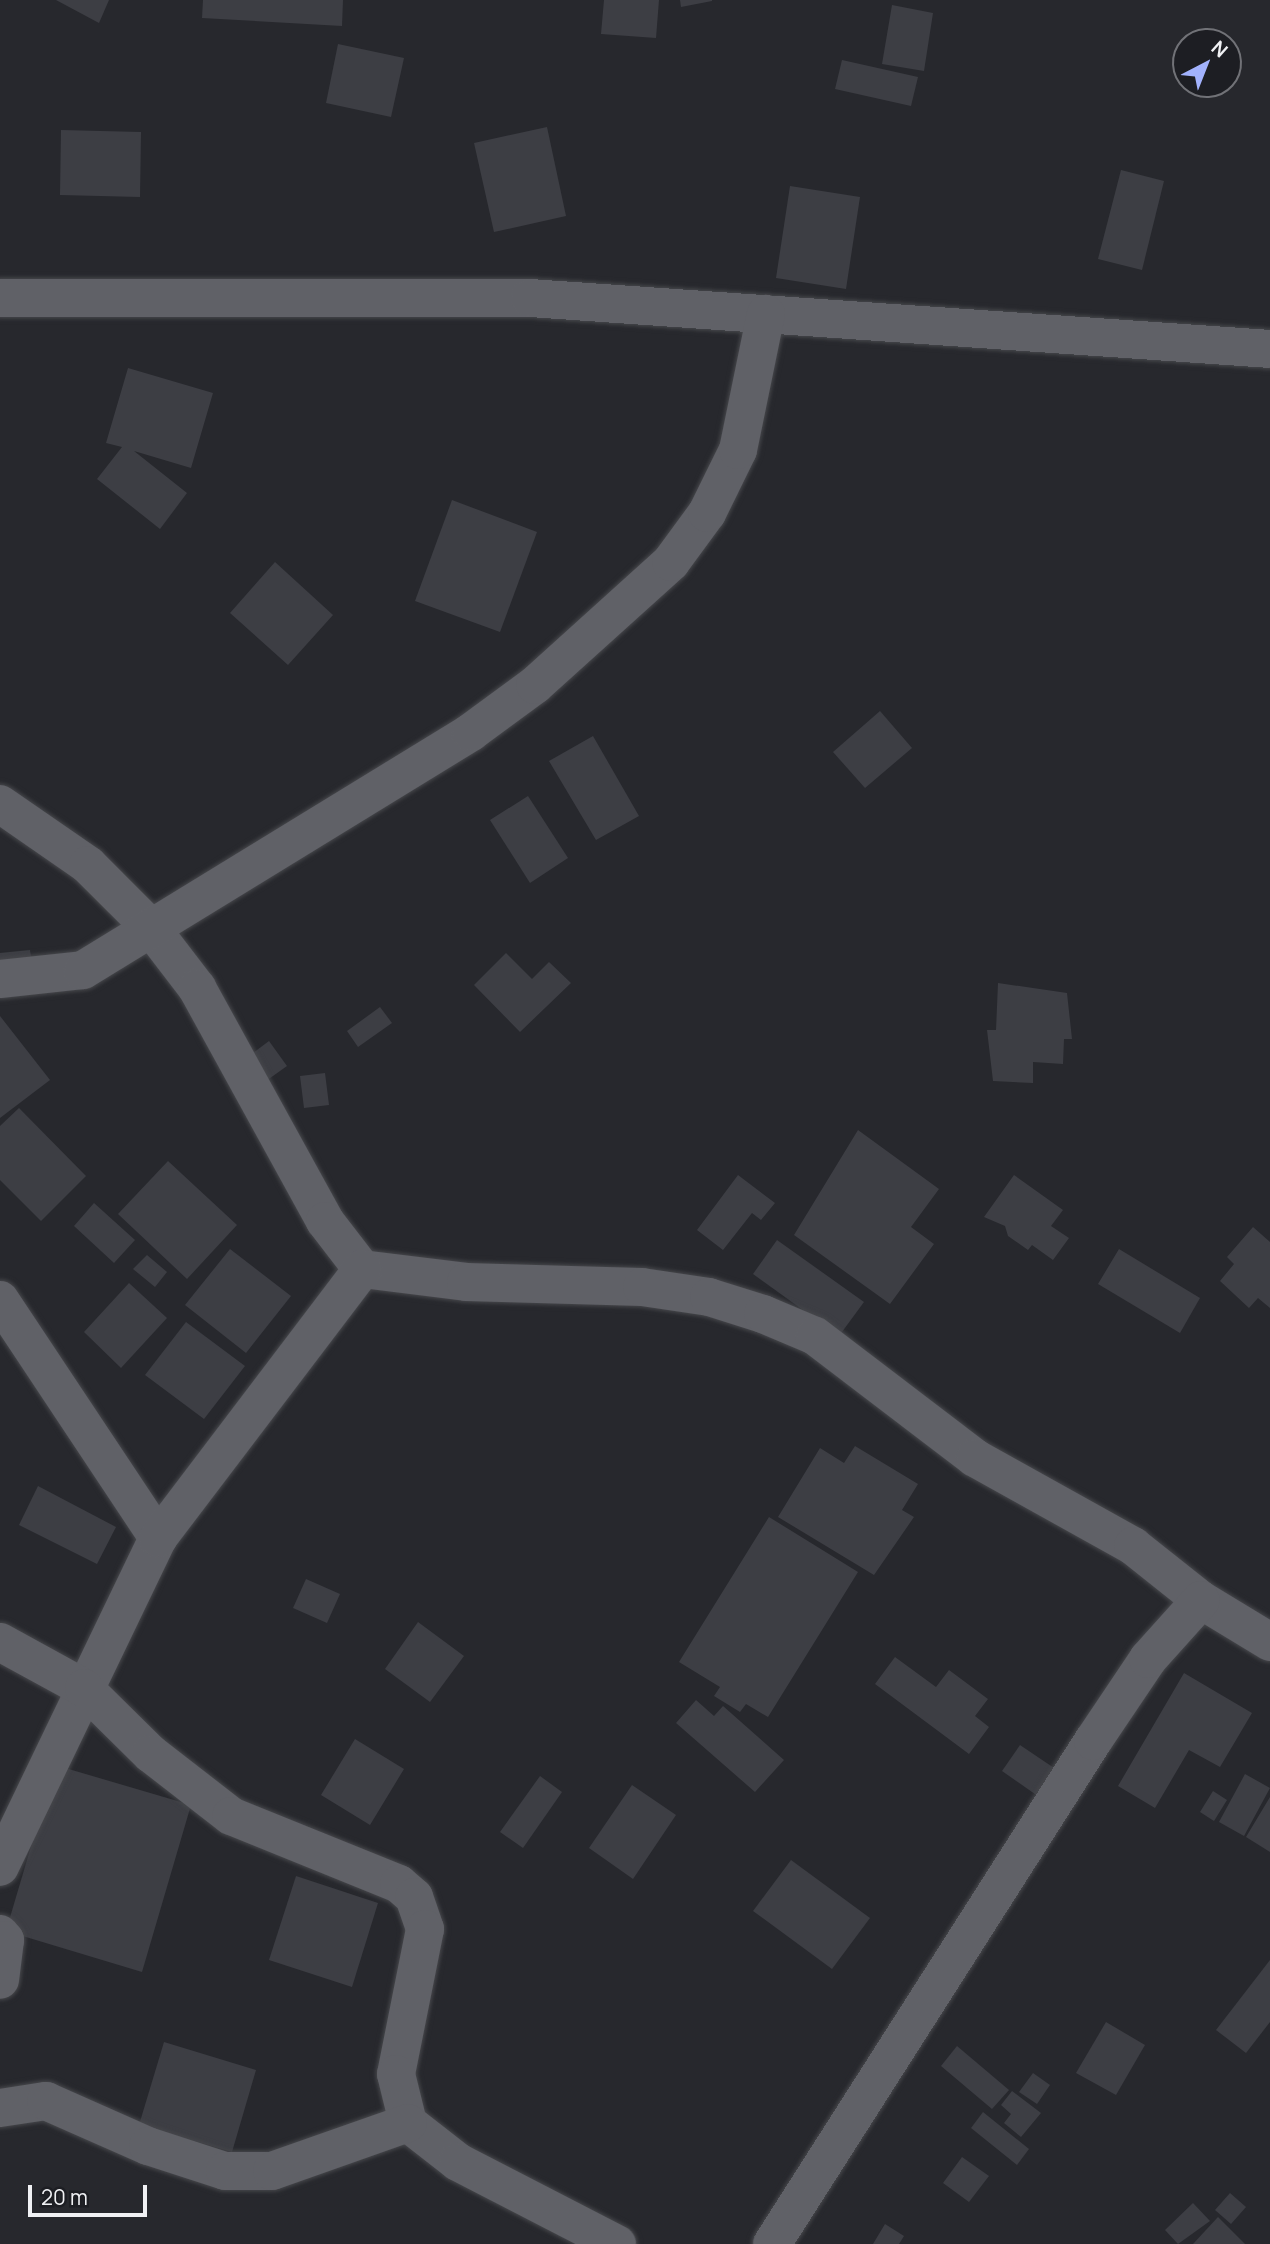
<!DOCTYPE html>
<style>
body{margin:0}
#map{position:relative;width:1270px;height:2244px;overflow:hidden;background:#27282d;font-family:Manrope,sans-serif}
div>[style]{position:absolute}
.building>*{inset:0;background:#3d3e44}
.roads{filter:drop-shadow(0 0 2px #46474b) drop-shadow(0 0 2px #46474b)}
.minor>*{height:38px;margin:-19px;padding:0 19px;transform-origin:19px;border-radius:19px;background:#606167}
span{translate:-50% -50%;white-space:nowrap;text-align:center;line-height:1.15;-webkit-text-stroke:5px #1d1e23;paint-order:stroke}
.north{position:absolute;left:1172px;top:28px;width:70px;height:70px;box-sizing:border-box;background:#1d1e23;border:2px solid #717277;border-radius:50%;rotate:42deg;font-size:19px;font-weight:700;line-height:28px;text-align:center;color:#f0f1f4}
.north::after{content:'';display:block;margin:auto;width:24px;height:32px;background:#a2b2fd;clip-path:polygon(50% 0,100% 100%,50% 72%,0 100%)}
.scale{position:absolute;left:28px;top:2185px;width:119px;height:32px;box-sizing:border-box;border:4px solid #f0f1f4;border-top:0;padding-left:9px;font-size:21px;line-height:24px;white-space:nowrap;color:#f0f1f4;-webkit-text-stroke:5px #1d1e23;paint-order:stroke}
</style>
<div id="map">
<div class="building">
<div style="clip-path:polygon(56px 0,109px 0,99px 23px)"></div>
<div style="clip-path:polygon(203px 0,343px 0,342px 26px,202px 18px)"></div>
<div style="clip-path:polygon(604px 0,659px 0,656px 38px,601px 34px)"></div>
<div style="clip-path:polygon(680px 0,712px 0,712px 1px,681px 7px)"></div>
<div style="clip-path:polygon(892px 5px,933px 13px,924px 71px,882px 64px)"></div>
<div style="clip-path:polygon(338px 44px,404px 58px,391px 117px,326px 103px)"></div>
<div style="clip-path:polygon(842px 60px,918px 77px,911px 106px,835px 89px)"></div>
<div style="clip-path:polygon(547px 127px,566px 216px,494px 232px,474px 143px)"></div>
<div style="clip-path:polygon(61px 130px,141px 132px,140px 197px,60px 195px)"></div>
<div style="clip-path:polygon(1121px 170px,1164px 181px,1142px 270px,1098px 259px)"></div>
<div style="clip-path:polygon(790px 186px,860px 197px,846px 289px,776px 278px)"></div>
<div style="clip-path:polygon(128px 368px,213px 393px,191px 468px,134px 451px,187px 493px,160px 529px,97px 479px,122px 447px,106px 443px)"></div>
<div style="clip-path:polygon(452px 500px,537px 532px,500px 632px,415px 601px)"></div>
<div style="clip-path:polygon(275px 562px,333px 615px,288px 665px,230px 613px)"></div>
<div style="clip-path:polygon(880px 711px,912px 748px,865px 788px,833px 752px)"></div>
<div style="clip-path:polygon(593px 736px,639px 816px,596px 840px,549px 761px)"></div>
<div style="clip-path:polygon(528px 796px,568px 858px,530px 883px,490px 820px)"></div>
<div style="clip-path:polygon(30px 950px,33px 970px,0 974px,0 953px)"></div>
<div style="clip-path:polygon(506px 953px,532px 979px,549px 962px,571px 983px,520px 1032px,474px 985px)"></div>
<div style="clip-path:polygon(998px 983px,1067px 993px,1072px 1039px,1064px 1039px,1063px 1064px,1033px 1062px,1033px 1083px,993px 1081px,987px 1030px,996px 1030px)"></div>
<div style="clip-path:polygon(380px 1007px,392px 1023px,358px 1047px,347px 1031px)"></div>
<div style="clip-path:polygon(0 1016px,50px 1080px,0 1118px)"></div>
<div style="clip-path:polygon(269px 1041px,287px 1066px,266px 1081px,249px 1056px)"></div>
<div style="clip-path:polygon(325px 1073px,329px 1105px,304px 1108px,300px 1076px)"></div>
<div style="clip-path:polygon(19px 1108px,86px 1176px,41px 1221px,0 1180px,0 1126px)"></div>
<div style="clip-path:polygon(858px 1130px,939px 1189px,911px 1227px,934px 1244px,890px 1304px,794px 1235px)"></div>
<div style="clip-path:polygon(168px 1161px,237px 1225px,187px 1279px,118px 1214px)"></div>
<div style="clip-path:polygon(738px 1175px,775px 1203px,761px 1220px,752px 1213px,723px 1250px,697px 1230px)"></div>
<div style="clip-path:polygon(1014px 1175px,1063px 1210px,1051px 1226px,1069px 1238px,1053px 1260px,1032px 1245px,1028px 1250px,1008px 1236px,1005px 1226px,984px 1217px)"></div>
<div style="clip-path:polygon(94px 1203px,135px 1240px,114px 1263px,74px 1226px)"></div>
<div style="clip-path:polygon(1253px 1227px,1270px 1242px,1270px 1308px,1258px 1298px,1249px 1308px,1220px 1281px,1234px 1264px,1227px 1257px)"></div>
<div style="clip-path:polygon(777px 1240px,864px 1302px,839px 1336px,753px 1274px)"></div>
<div style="clip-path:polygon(230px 1249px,291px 1296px,246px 1353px,185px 1305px)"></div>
<div style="clip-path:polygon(1119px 1249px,1200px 1298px,1180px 1333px,1098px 1284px)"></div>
<div style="clip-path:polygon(147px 1255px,167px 1272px,155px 1287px,133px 1269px)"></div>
<div style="clip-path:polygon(129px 1283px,167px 1318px,121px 1368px,84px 1332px)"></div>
<div style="clip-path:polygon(186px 1322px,245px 1366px,204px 1419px,145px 1375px)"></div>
<div style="clip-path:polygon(855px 1446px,918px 1484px,902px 1510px,914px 1517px,874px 1575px,778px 1517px,820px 1448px,844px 1463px)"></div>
<div style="clip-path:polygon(38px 1486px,116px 1527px,97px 1564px,19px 1525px)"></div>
<div style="clip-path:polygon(769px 1517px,858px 1572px,768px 1717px,746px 1704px,740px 1712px,714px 1696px,720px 1687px,679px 1662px)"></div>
<div style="clip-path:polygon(306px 1579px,340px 1594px,327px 1623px,293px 1608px)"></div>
<div style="clip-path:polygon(418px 1622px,464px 1656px,430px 1702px,385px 1669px)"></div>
<div style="clip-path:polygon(895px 1657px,936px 1687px,949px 1670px,988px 1699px,975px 1716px,989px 1727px,969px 1754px,875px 1684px)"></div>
<div style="clip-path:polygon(1184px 1673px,1252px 1713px,1220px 1767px,1189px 1750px,1155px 1808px,1118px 1786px)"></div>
<div style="clip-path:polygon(696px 1700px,714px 1716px,723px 1706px,784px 1760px,755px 1792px,676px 1723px)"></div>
<div style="clip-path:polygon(355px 1739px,404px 1769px,370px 1825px,321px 1795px)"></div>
<div style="clip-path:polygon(1020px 1745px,1060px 1772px,1042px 1799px,1002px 1771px)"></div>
<div style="clip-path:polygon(55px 1765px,191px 1805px,142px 1972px,6px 1931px)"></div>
<div style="clip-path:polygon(1245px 1774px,1270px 1788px,1244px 1836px,1219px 1822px)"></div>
<div style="clip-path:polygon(540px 1776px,562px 1792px,523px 1848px,500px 1832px)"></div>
<div style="clip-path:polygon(632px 1785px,676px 1815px,633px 1879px,589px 1848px)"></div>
<div style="clip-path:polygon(1213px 1791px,1227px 1800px,1214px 1821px,1200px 1812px)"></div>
<div style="clip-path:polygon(1270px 1797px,1270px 1852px,1246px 1837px)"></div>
<div style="clip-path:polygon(791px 1860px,870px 1918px,832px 1969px,753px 1911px)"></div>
<div style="clip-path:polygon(296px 1876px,378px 1903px,352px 1987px,269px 1960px)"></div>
<div style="clip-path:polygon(1270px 1960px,1270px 2022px,1246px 2053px,1216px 2030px)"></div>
<div style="clip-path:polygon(1106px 2022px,1145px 2045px,1116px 2095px,1076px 2073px)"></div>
<div style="clip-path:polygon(164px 2042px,256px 2070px,232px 2152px,139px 2125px)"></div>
<div style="clip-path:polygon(957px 2046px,1009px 2090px,992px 2109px,941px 2066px)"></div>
<div style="clip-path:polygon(1033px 2073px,1050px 2085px,1037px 2104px,1019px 2092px)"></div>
<div style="clip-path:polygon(1012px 2091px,1041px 2113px,1021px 2137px,1004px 2123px,1011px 2114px,1001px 2105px)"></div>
<div style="clip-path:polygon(983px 2112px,1029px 2149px,1017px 2165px,971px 2128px)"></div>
<div style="clip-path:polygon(962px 2157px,989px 2176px,969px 2202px,943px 2183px)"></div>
<div style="clip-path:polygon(1230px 2193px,1246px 2207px,1231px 2224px,1215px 2210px)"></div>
<div style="clip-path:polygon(1193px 2203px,1210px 2221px,1178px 2244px,1165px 2230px)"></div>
<div style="clip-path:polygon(1218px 2217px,1245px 2244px,1193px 2244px)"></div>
<div style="clip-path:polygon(885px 2224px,904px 2236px,899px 2244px,873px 2244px)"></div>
</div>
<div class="roads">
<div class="minor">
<div style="left:0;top:298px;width:530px"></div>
<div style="left:530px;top:298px;width:742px;rotate:3.94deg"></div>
<div style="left:0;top:804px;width:107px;rotate:34.7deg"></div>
<div style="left:88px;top:865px;width:89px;rotate:45deg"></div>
<div style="left:151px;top:928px;width:76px;rotate:52.5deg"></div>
<div style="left:197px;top:988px;width:266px;rotate:61.2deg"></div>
<div style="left:325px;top:1221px;width:61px;rotate:52.4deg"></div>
<div style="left:362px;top:1269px;width:105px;rotate:7.1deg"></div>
<div style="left:466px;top:1282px;width:176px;rotate:1.6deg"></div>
<div style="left:642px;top:1287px;width:68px;rotate:8.5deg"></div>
<div style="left:709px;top:1297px;width:57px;rotate:17.5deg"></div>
<div style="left:763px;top:1314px;width:56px;rotate:22.9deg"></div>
<div style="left:815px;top:1336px;width:201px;rotate:37.3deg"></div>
<div style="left:975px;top:1458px;width:181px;rotate:29.1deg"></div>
<div style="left:1133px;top:1546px;width:87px;rotate:38.5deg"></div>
<div style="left:1201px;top:1600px;width:81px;rotate:31.3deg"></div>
<div style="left:0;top:979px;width:83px;rotate:-6.2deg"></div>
<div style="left:83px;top:970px;width:455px;rotate:-31.5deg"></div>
<div style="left:471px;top:732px;width:79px;rotate:-36.3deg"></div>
<div style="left:535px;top:685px;width:183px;rotate:-42.1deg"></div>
<div style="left:671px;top:562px;width:61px;rotate:-53.7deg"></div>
<div style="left:707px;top:513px;width:70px;rotate:-63.8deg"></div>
<div style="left:738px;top:450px;width:139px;rotate:-78.4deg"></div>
<div style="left:0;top:1300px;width:286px;rotate:56.4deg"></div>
<div style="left:158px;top:1538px;width:365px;rotate:115.7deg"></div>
<div style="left:158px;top:1538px;width:338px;rotate:-52.8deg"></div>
<div style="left:0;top:1642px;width:96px;rotate:28.7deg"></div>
<div style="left:84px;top:1688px;width:94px;rotate:44.6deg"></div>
<div style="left:151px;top:1754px;width:101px;rotate:37.8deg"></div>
<div style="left:231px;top:1816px;width:181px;rotate:22deg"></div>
<div style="left:399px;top:1884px;width:20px;rotate:41deg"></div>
<div style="left:414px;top:1897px;width:34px;rotate:71deg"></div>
<div style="left:425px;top:1929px;width:148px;rotate:101.3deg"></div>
<div style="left:396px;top:2074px;width:50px;rotate:76.2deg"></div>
<div style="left:408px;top:2123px;width:63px;rotate:38deg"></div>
<div style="left:458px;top:2162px;width:179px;rotate:27.3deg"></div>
<div style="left:0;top:1934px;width:8px;rotate:50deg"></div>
<div style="left:5px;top:1940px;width:40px;rotate:97.1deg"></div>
<div style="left:0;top:2108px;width:47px;rotate:-8.7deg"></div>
<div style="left:46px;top:2101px;width:111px;rotate:23.8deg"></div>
<div style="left:148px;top:2146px;width:81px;rotate:18deg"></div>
<div style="left:225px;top:2171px;width:47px"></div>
<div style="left:272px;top:2171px;width:144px;rotate:-19.4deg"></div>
<div style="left:772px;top:2244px;width:597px;rotate:-57.46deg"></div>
<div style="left:1093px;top:1741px;width:99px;rotate:-56.1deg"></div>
<div style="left:1148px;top:1659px;width:79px;rotate:-48.1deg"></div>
</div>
</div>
<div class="north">N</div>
<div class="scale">20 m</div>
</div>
